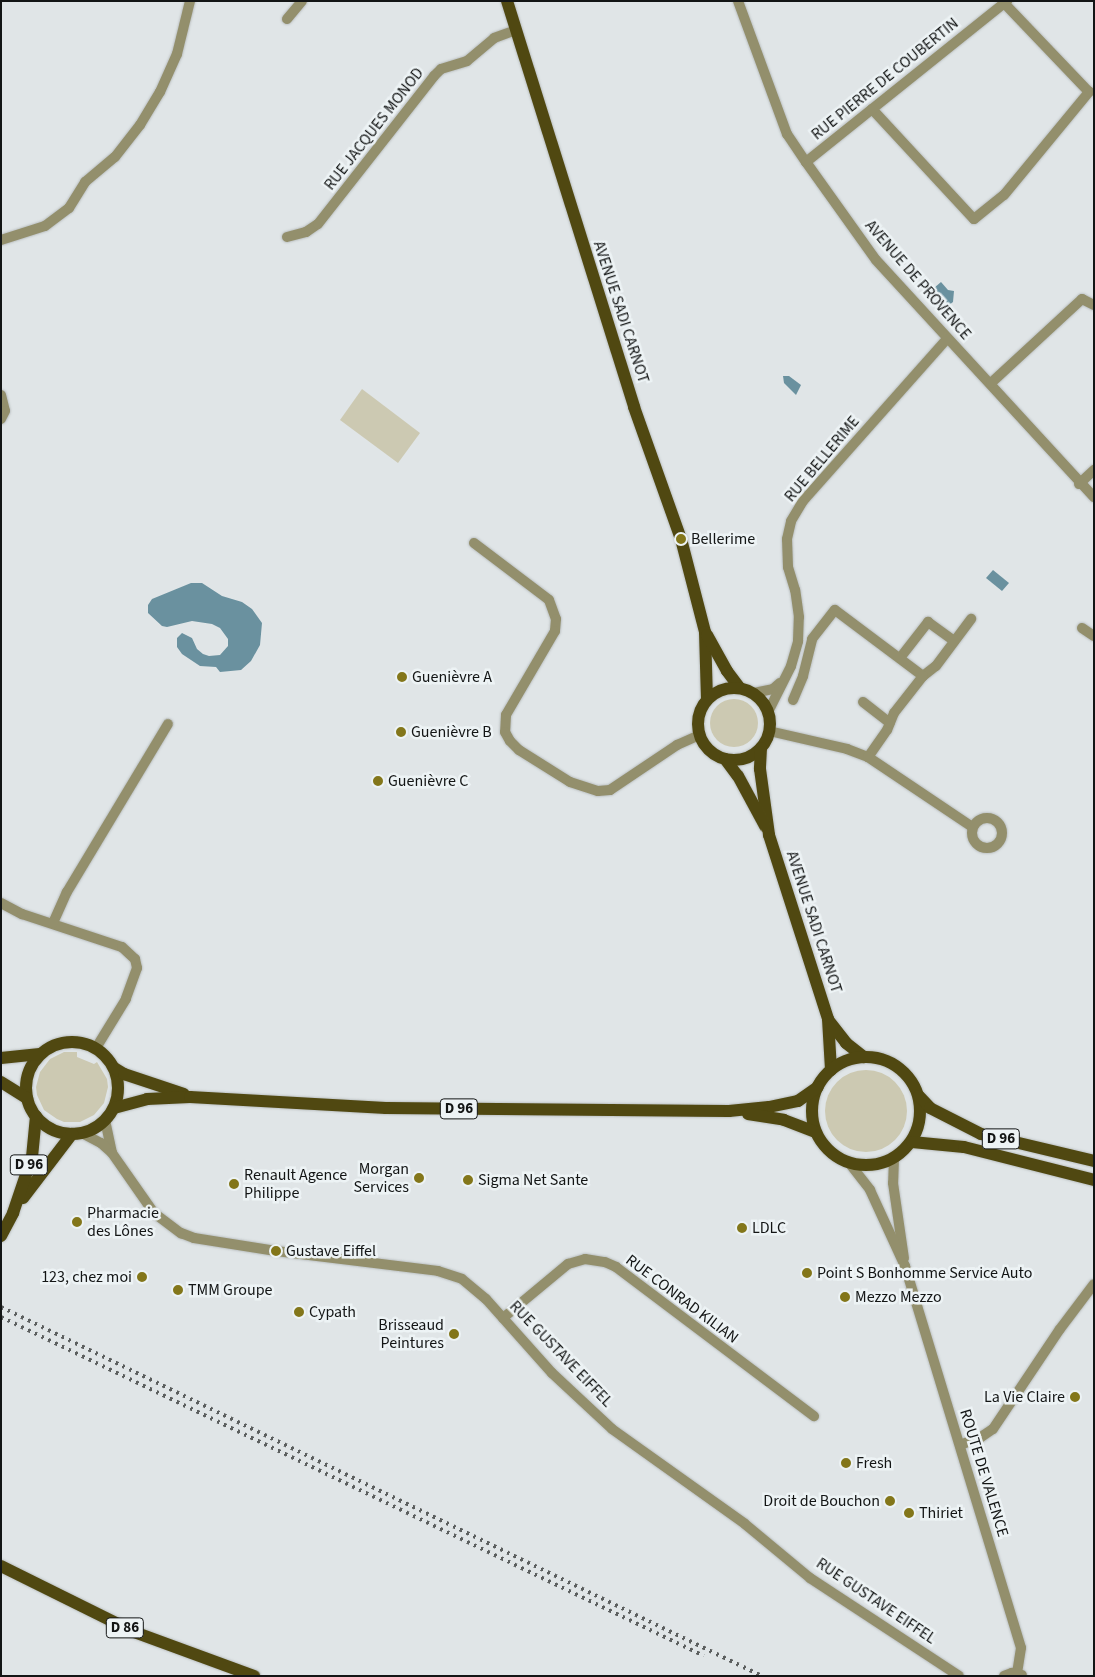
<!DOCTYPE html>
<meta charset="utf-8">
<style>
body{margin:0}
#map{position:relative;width:1095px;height:1677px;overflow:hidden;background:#e0e5e7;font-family:"Source Sans 3",sans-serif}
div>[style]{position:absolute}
.green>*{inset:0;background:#ccc9b2}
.round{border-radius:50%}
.water>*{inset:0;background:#6a919f}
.roads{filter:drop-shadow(0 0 1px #bbc0c1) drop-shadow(0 0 1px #bbc0c1)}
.minor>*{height:10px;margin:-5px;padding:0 5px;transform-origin:5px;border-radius:5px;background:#938f6c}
.minor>.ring{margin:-5px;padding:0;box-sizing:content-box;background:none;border:10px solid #938f6c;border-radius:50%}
.primary>*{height:12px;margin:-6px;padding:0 6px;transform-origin:6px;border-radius:6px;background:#504811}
.primary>.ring{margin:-6px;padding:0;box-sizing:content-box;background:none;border:12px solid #504811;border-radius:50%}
.rail>*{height:4px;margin-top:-2px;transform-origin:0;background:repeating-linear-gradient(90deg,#5b5e5e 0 2.5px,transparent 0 7.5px)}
.dots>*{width:14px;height:14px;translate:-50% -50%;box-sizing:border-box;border:2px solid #edf3f5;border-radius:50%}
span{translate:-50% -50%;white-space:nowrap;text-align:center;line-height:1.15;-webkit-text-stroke:5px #edf3f5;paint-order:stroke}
.shield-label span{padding:1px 4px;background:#edf3f5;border:1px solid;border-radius:4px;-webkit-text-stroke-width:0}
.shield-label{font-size:15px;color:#131515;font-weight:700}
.street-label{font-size:16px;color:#131515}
.poi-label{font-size:16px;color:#131515}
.left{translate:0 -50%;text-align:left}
.right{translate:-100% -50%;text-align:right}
.frame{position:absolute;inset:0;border:2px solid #131515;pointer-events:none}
</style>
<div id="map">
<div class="green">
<div style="clip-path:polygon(362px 389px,420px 433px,398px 463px,340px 420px)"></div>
<div class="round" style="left:710px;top:699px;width:48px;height:48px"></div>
<div style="clip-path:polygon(64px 1052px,77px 1052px,77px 1057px,94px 1064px,97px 1062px,107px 1079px,108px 1087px,104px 1103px,94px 1115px,80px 1122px,64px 1122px,57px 1119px,44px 1110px,37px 1095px,36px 1087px,40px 1072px,50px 1059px)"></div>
<div class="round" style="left:825px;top:1070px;width:82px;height:82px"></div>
</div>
<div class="water">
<div style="clip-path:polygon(941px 282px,948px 290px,954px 291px,953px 302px,949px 305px,946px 302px,940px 301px,940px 296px,934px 288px)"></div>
<div style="clip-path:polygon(783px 376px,789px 376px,801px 385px,796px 395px,784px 383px)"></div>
<div style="clip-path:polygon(993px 570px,1009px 583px,1002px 591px,986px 578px)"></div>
<div style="clip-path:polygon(191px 583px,202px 583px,222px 596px,242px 602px,252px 609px,262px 623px,260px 645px,251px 661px,241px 670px,220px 672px,216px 667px,200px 666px,182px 654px,177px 647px,177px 638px,182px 633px,192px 638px,197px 649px,203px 654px,209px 656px,220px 655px,228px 646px,228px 639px,220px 628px,212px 624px,192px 621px,167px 627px,162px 626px,148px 613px,148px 605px,152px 599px)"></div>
</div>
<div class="roads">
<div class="minor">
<div style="left:738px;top:1px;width:142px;rotate:69.8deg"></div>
<div style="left:787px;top:134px;width:34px;rotate:56deg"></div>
<div style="left:806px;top:162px;width:120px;rotate:54.5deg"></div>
<div style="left:876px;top:260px;width:322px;rotate:47.4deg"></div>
<div style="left:287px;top:19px;width:23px;rotate:-50deg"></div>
<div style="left:872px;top:109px;width:150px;rotate:47.2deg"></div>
<div style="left:974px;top:219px;width:38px;rotate:-39deg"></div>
<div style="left:1004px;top:195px;width:134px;rotate:-50.5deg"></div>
<div style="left:1089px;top:92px;width:123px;rotate:-133.7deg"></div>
<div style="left:806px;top:162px;width:258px;rotate:-38.7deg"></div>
<div style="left:287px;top:237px;width:20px;rotate:-15deg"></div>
<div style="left:306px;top:232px;width:14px;rotate:-34deg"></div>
<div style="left:318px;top:224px;width:188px;rotate:-51.9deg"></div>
<div style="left:434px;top:76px;width:10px;rotate:-45deg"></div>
<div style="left:441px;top:69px;width:27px;rotate:-17deg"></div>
<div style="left:467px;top:61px;width:35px;rotate:-40deg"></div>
<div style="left:494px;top:38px;width:23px;rotate:-20deg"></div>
<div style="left:1px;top:240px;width:46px;rotate:-17.7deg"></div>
<div style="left:45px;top:226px;width:30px;rotate:-37deg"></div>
<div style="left:69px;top:208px;width:31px;rotate:-58deg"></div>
<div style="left:85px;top:182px;width:39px;rotate:-40deg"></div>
<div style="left:115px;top:157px;width:41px;rotate:-52deg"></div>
<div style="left:140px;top:125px;width:39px;rotate:-59deg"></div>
<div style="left:160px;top:92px;width:42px;rotate:-65.9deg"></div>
<div style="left:177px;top:54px;width:55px;rotate:-76.2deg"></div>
<div style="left:991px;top:383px;width:124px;rotate:-42.7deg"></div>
<div style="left:1082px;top:299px;width:13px;rotate:27deg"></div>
<div style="left:1px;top:395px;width:16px;rotate:76deg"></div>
<div style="left:5px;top:411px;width:9px;rotate:117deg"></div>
<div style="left:1079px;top:484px;width:21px;rotate:-43deg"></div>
<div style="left:474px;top:543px;width:94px;rotate:37.2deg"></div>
<div style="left:549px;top:600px;width:20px;rotate:70deg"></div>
<div style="left:556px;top:619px;width:12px;rotate:95deg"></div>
<div style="left:555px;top:631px;width:97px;rotate:120.3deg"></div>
<div style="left:506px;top:715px;width:17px;rotate:93deg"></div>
<div style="left:505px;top:732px;width:10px;rotate:61deg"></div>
<div style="left:510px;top:741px;width:13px;rotate:45deg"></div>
<div style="left:519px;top:750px;width:60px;rotate:32.1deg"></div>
<div style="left:570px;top:782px;width:29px;rotate:18deg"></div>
<div style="left:598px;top:791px;width:12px;rotate:-5deg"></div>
<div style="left:610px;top:790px;width:81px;rotate:-33.9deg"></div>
<div style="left:677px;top:745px;width:24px;rotate:-24deg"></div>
<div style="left:1082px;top:628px;width:14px;rotate:34deg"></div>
<div style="left:900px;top:658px;width:46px;rotate:-52.1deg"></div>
<div style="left:928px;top:622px;width:32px;rotate:36deg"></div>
<div style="left:923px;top:676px;width:16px;rotate:-38deg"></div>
<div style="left:936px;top:666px;width:59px;rotate:-53.3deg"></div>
<div style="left:754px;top:693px;width:19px;rotate:-12deg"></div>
<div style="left:773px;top:689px;width:9px;rotate:-41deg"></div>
<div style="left:793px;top:700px;width:26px;rotate:-67deg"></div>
<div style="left:803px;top:676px;width:38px;rotate:-76deg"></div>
<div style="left:812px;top:639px;width:37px;rotate:-52deg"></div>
<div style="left:835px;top:610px;width:110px;rotate:36.9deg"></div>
<div style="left:923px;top:676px;width:47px;rotate:128.1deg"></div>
<div style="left:894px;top:713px;width:18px;rotate:112deg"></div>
<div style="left:887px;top:730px;width:33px;rotate:125deg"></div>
<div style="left:863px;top:702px;width:34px;rotate:38deg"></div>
<div style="left:768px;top:712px;width:51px;rotate:-63.4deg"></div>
<div style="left:791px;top:666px;width:26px;rotate:-74deg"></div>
<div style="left:798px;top:641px;width:24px;rotate:-88deg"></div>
<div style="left:799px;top:617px;width:27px;rotate:-98deg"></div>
<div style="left:795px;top:590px;width:24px;rotate:-107deg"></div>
<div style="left:788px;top:567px;width:28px;rotate:-92deg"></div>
<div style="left:787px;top:539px;width:18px;rotate:-77deg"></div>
<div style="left:791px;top:521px;width:23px;rotate:-59deg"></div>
<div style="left:803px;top:501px;width:217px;rotate:-48.4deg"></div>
<div style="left:769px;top:731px;width:80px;rotate:13deg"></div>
<div style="left:847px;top:749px;width:22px;rotate:21deg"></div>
<div style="left:868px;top:757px;width:125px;rotate:33.9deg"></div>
<div class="ring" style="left:972px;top:818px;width:20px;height:20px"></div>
<div style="left:1px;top:903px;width:24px;rotate:28deg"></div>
<div style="left:22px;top:914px;width:105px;rotate:18.3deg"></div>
<div style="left:122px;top:947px;width:18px;rotate:43deg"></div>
<div style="left:135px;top:959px;width:9px;rotate:77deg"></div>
<div style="left:137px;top:968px;width:33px;rotate:110deg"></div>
<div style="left:126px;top:999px;width:57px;rotate:121.5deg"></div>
<div style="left:53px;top:923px;width:34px;rotate:-66deg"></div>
<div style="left:67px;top:892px;width:196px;rotate:-59deg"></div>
<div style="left:105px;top:1120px;width:33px;rotate:78deg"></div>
<div style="left:82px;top:1133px;width:21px;rotate:28deg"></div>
<div style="left:101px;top:1143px;width:15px;rotate:42deg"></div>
<div style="left:112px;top:1153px;width:73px;rotate:55deg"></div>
<div style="left:154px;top:1213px;width:34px;rotate:37deg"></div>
<div style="left:181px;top:1233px;width:14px;rotate:21deg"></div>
<div style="left:194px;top:1238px;width:83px;rotate:9deg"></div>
<div style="left:276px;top:1251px;width:163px;rotate:7deg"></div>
<div style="left:438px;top:1271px;width:25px;rotate:18deg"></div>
<div style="left:462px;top:1279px;width:31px;rotate:40deg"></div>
<div style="left:486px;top:1299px;width:99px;rotate:48.3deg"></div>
<div style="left:552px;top:1373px;width:82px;rotate:43deg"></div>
<div style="left:612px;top:1429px;width:163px;rotate:35.5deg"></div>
<div style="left:745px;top:1524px;width:85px;rotate:39.7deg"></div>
<div style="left:810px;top:1578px;width:178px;rotate:33.3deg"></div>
<div style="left:894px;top:1158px;width:25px;rotate:92deg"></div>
<div style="left:893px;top:1183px;width:76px;rotate:81.7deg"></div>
<div style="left:850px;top:1164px;width:33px;rotate:52deg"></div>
<div style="left:870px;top:1190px;width:84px;rotate:65.3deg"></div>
<div style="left:905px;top:1266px;width:399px;rotate:73.1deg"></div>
<div style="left:1021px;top:1648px;width:25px;rotate:99deg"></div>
<div style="left:503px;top:1318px;width:85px;rotate:-39.7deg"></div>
<div style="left:568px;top:1264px;width:18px;rotate:-16deg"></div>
<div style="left:585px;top:1259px;width:20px;rotate:9deg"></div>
<div style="left:605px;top:1262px;width:12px;rotate:24deg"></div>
<div style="left:616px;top:1267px;width:248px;rotate:37deg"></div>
<div style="left:960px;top:1445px;width:22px;rotate:-21deg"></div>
<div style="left:981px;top:1437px;width:14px;rotate:-34deg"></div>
<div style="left:993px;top:1429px;width:120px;rotate:-56.2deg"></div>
<div style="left:1060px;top:1329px;width:56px;rotate:-52.9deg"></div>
<div style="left:1004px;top:1676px;width:9px;rotate:-21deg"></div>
<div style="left:1012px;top:1673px;width:10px;rotate:11deg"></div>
</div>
<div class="primary">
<div style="left:507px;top:1px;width:425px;rotate:72.6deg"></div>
<div style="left:634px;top:407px;width:140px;rotate:70.4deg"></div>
<div style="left:681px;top:539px;width:96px;rotate:75.5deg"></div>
<div style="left:705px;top:632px;width:67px;rotate:88.3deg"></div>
<div style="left:707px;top:635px;width:41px;rotate:60.9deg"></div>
<div style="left:727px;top:671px;width:21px;rotate:53deg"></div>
<div class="ring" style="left:698px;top:688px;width:60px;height:60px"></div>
<div style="left:761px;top:748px;width:21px;rotate:93deg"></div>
<div style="left:760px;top:769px;width:67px;rotate:82.2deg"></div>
<div style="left:769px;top:835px;width:193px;rotate:72.2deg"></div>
<div style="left:828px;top:1019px;width:51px;rotate:86.6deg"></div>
<div style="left:725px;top:759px;width:21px;rotate:53deg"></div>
<div style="left:738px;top:776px;width:57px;rotate:61.6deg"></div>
<div style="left:829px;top:1021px;width:28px;rotate:52deg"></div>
<div style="left:846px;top:1043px;width:23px;rotate:38deg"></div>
<div class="ring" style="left:26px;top:1042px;width:80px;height:80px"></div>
<div class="ring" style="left:812px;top:1057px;width:96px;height:96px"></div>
<div style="left:1px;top:1058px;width:39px;rotate:-6deg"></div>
<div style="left:114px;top:1068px;width:12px;rotate:31deg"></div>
<div style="left:124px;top:1074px;width:63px;rotate:18.4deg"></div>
<div style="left:1px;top:1082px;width:31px;rotate:32deg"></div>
<div style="left:919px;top:1096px;width:16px;rotate:47deg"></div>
<div style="left:930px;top:1108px;width:57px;rotate:27deg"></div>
<div style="left:981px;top:1134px;width:116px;rotate:13.4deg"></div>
<div style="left:114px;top:1108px;width:34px;rotate:-15deg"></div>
<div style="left:147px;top:1099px;width:43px;rotate:-2.7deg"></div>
<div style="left:190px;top:1097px;width:196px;rotate:3.2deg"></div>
<div style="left:386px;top:1108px;width:343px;rotate:0.5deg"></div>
<div style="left:729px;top:1111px;width:40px;rotate:-5.7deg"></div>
<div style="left:769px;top:1107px;width:30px;rotate:-12deg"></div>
<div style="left:798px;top:1101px;width:24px;rotate:-35deg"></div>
<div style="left:748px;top:1114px;width:36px;rotate:9deg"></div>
<div style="left:784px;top:1120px;width:34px;rotate:21deg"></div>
<div style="left:912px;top:1142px;width:52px;rotate:5.5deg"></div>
<div style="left:964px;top:1147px;width:134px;rotate:14.2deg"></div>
<div style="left:23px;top:1198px;width:81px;rotate:-52.6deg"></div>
<div style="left:1px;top:1236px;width:26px;rotate:-62deg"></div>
<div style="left:13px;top:1213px;width:59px;rotate:-71.3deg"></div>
<div style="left:32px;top:1157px;width:41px;rotate:-84.4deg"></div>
<div style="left:1px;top:1566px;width:148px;rotate:26.4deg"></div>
<div style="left:134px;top:1632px;width:128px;rotate:20.1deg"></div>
</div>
</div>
<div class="rail">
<div style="left:1px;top:1307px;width:846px;rotate:25.87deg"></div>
<div style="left:1px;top:1317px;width:780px;rotate:25.74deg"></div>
</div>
<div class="dots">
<div style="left:681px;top:539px;background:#83761a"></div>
<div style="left:402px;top:677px;background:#83761a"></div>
<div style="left:401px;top:732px;background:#83761a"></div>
<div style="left:378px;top:781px;background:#83761a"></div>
<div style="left:419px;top:1178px;background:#83761a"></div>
<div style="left:468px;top:1180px;background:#83761a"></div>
<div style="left:234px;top:1184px;background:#83761a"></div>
<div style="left:77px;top:1222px;background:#83761a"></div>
<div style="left:742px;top:1228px;background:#83761a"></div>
<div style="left:276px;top:1251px;background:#83761a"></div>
<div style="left:807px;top:1273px;background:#83761a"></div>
<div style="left:142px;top:1277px;background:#83761a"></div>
<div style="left:178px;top:1290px;background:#83761a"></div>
<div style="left:845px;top:1297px;background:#83761a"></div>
<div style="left:299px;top:1312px;background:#83761a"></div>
<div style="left:454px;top:1334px;background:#83761a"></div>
<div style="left:1075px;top:1397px;background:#83761a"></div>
<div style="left:846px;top:1463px;background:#83761a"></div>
<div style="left:890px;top:1501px;background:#83761a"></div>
<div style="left:909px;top:1513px;background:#83761a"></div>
</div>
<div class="shield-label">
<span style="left:459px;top:1109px">D 96</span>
<span style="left:1001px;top:1139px">D 96</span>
<span style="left:29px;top:1165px">D 96</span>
<span style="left:125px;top:1628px">D 86</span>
</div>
<div class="street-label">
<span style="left:885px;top:79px;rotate:-39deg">RUE PIERRE DE COUBERTIN</span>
<span style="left:374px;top:129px;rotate:-52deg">RUE JACQUES MONOD</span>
<span style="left:918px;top:280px;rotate:49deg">AVENUE DE PROVENCE</span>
<span style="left:621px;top:312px;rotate:72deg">AVENUE SADI CARNOT</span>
<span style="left:822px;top:459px;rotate:-50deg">RUE BELLERIME</span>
<span style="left:814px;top:922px;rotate:72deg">AVENUE SADI CARNOT</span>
<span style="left:682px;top:1299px;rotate:37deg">RUE CONRAD KILIAN</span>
<span style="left:561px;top:1354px;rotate:46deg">RUE GUSTAVE EIFFEL</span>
<span style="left:984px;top:1473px;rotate:73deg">ROUTE DE VALENCE</span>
<span style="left:876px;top:1601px;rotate:34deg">RUE GUSTAVE EIFFEL</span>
</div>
<div class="poi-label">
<span class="left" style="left:691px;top:539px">Bellerime</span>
<span class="left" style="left:412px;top:677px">Guenièvre A</span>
<span class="left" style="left:411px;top:732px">Guenièvre B</span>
<span class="left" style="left:388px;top:781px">Guenièvre C</span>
<span class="right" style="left:409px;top:1178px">Morgan<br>Services</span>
<span class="left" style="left:244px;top:1184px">Renault Agence<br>Philippe</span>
<span class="left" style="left:478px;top:1180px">Sigma Net Sante</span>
<span class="left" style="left:87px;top:1222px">Pharmacie<br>des Lônes</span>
<span class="left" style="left:752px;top:1228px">LDLC</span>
<span class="left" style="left:286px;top:1251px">Gustave Eiffel</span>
<span class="left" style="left:817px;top:1273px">Point S Bonhomme Service Auto</span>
<span class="right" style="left:132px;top:1277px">123, chez moi</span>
<span class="left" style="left:188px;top:1290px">TMM Groupe</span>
<span class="left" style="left:855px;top:1297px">Mezzo Mezzo</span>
<span class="left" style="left:309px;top:1312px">Cypath</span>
<span class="right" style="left:444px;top:1334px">Brisseaud<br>Peintures</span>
<span class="right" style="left:1065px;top:1397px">La Vie Claire</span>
<span class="left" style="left:856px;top:1463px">Fresh</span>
<span class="right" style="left:880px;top:1501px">Droit de Bouchon</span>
<span class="left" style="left:919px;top:1513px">Thiriet</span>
</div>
<div class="frame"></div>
</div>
